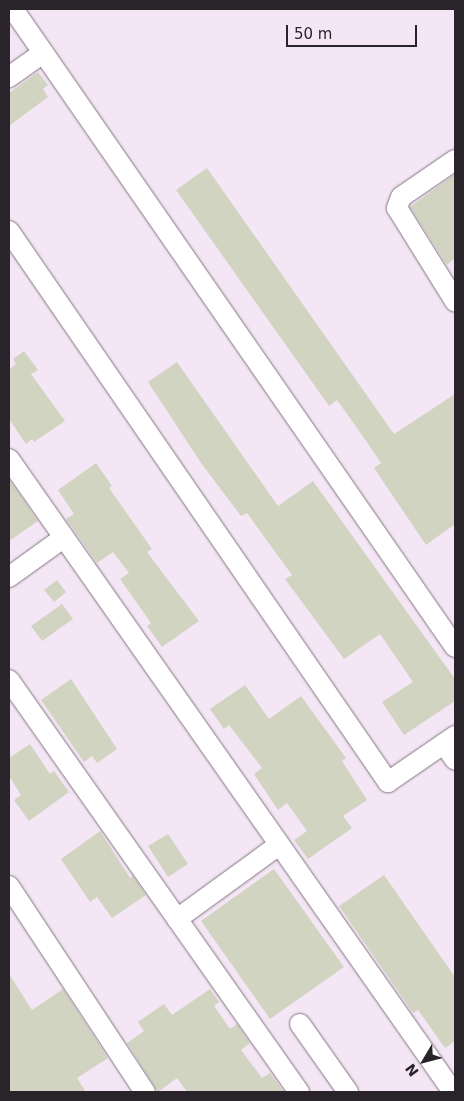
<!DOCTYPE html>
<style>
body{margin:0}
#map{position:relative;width:464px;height:1101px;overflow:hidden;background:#f4e6f4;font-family:"DejaVu Sans",sans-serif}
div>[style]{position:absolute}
.building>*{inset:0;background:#d2d4c2}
.roads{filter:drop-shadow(0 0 1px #827581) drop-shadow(0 0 1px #827581)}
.minor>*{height:20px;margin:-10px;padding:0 10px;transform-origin:10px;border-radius:10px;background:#fff}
span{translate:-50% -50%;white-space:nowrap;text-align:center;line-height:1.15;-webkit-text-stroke:4.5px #f4e6f4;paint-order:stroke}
.frame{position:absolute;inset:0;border:10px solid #292429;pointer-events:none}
.north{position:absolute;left:399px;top:1036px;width:50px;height:50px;-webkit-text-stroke:4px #f4e6f4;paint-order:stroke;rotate:233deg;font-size:14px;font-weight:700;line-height:20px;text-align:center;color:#292429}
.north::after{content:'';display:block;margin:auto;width:18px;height:22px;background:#292429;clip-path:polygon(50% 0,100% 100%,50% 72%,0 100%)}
.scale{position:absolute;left:286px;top:25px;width:131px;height:22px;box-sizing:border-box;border:2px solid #292429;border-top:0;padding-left:6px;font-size:15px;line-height:18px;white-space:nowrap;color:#292429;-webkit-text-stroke:4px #f4e6f4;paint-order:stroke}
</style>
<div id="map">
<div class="building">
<div style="clip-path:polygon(38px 72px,48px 85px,43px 89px,48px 97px,9px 126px,9px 93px)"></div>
<div style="clip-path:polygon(207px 168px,394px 434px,455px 394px,455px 524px,426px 545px,374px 468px,381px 463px,362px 435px,337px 400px,329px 406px,176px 190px)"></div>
<div style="clip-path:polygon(455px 174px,455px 258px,447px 265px,410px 207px)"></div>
<div style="clip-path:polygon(24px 351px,38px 370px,31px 374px,65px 421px,34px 442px,32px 439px,26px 444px,9px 419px,9px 370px,16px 364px,13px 359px)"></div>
<div style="clip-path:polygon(177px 362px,278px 506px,313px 481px,455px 679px,455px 701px,404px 735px,382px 702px,413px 682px,380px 634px,344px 659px,285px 579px,292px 575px,247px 513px,241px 516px,201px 463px,148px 382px)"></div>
<div style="clip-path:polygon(96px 463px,112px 486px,109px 488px,152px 549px,147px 552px,199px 621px,162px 647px,147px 626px,151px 623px,120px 579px,129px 573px,113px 552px,97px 563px,66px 519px,74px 514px,58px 490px)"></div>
<div style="clip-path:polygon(9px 479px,38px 521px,9px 541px)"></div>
<div style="clip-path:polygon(57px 580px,66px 592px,54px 602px,44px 590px)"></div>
<div style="clip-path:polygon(62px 604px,73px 619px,42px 641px,31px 626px)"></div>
<div style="clip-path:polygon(71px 679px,117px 749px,97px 763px,92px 756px,84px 762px,41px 700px)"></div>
<div style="clip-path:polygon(245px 685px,269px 719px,301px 696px,346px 758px,342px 761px,367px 800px,343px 816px,352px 828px,308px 859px,294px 840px,307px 831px,287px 803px,278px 810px,254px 774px,262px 768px,229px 725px,224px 729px,210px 709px)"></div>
<div style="clip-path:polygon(30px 744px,50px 774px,54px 771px,69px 792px,29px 821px,14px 800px,21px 795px,9px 776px,9px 758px)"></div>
<div style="clip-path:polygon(100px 831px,130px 878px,133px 876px,146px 895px,112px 918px,97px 897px,90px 902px,61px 859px)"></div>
<div style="clip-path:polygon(168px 834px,188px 864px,168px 877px,148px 846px)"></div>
<div style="clip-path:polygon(274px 869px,344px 967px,270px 1019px,201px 921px)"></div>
<div style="clip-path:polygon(384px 875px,455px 977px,455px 1041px,445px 1048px,418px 1010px,413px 1013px,339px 906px)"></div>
<div style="clip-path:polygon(9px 974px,32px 1010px,63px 989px,108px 1058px,77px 1078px,86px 1092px,9px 1092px)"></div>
<div style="clip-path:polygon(210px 989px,219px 1002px,214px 1006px,230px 1029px,237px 1024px,250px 1043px,241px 1050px,262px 1078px,270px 1073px,284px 1092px,187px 1092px,177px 1078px,158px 1092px,127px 1043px,144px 1031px,138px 1022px,164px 1004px,172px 1015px)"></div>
</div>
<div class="roads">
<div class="minor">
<div style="left:13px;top:9px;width:776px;rotate:55.29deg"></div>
<div style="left:9px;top:77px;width:42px;rotate:-35.2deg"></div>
<div style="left:455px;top:160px;width:65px;rotate:145.6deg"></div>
<div style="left:401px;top:197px;width:12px;rotate:110deg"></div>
<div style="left:397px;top:208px;width:110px;rotate:58.1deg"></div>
<div style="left:9px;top:231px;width:669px;rotate:55.48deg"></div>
<div style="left:388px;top:782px;width:81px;rotate:-34.5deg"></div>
<div style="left:9px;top:459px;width:773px;rotate:54.95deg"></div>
<div style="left:9px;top:577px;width:67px;rotate:-35.8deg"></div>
<div style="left:9px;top:680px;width:504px;rotate:54.86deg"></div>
<div style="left:444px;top:744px;width:19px;rotate:55deg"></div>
<div style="left:9px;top:886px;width:247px;rotate:56.6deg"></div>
<div style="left:177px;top:919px;width:126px;rotate:-36deg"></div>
<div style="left:300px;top:1024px;width:83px;rotate:54.8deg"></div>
</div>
</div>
<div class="frame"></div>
<div class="north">N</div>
<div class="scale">50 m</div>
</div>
